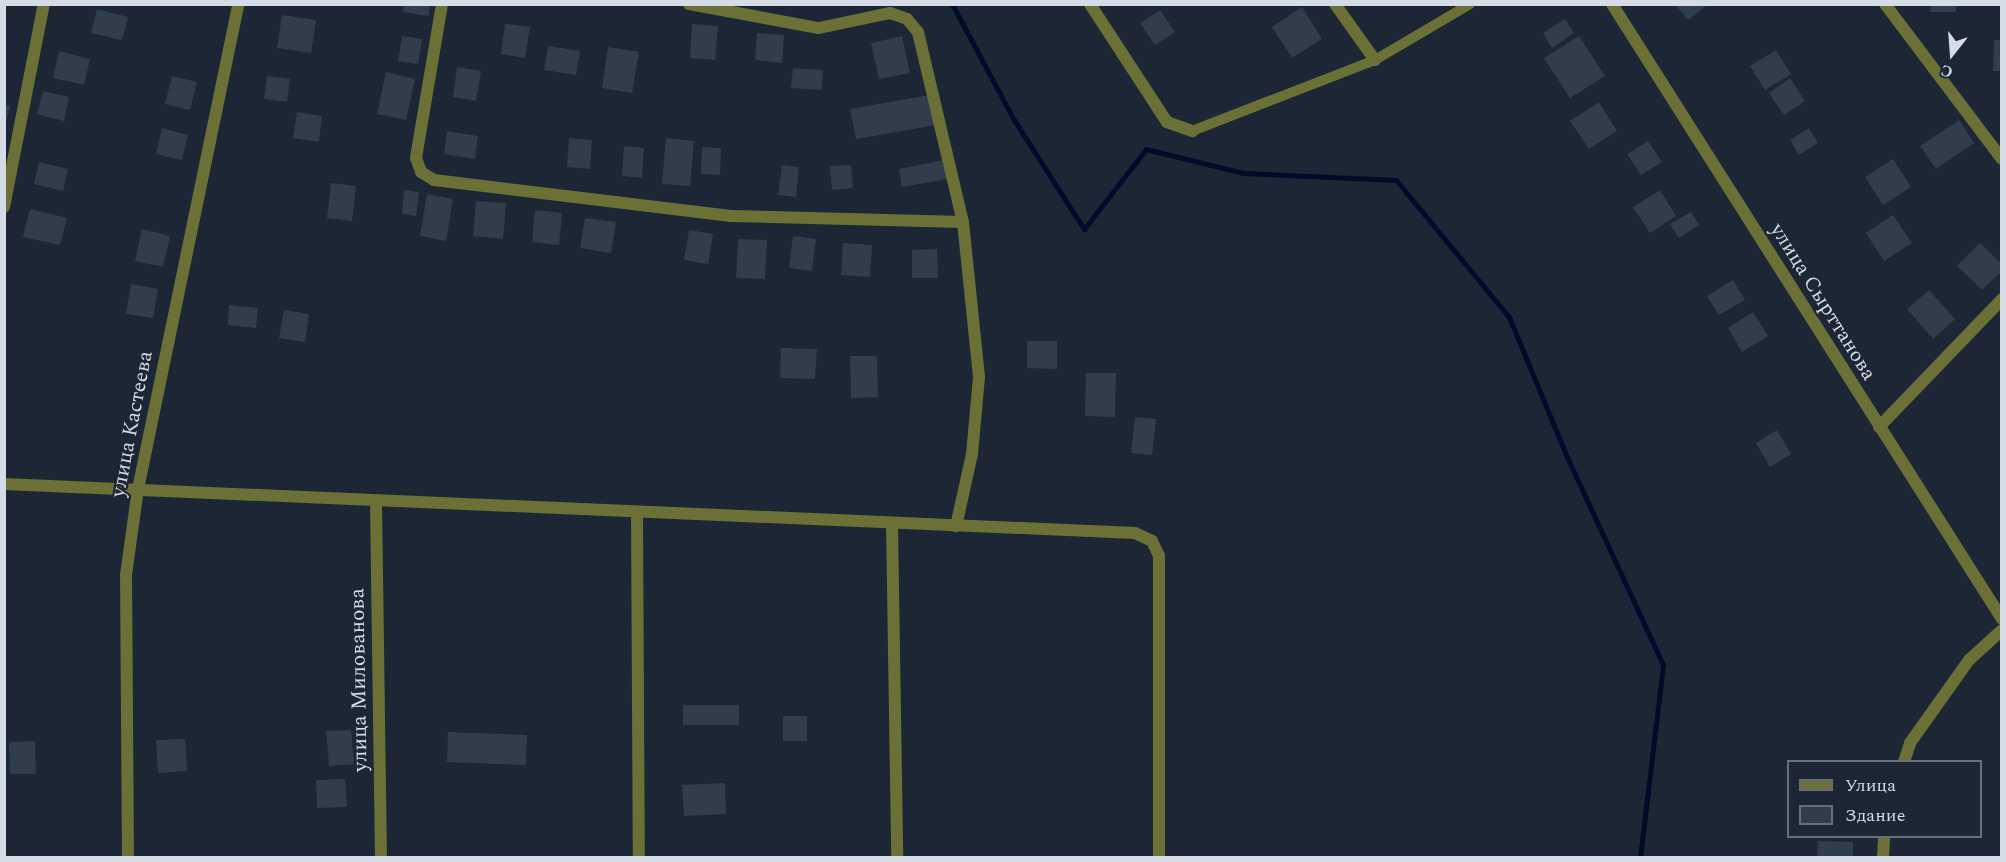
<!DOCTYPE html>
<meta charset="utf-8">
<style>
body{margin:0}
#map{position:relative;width:2006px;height:862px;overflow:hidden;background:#1c2634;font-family:Spectral,serif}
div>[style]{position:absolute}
.stream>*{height:5px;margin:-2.5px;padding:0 2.5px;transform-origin:2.5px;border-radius:2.5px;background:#000b2a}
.building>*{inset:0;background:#323d4b}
.service>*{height:10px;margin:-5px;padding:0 5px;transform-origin:5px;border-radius:5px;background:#6b7036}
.minor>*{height:12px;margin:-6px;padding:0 6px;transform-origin:6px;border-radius:6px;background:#6b7036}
.tertiary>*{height:12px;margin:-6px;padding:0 6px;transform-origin:6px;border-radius:6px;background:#6b7036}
span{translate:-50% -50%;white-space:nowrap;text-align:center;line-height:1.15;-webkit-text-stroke:4.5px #1c2634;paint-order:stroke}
.street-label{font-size:21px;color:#d5dce5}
.frame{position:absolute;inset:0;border:6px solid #d5dce5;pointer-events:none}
.legend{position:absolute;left:1787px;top:760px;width:195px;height:78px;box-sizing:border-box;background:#1c2634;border:2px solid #666f7b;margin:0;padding:8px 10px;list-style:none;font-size:18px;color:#d5dce5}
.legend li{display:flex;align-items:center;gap:12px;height:30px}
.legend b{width:30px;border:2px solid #666f7b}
.north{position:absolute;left:1922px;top:24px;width:60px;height:60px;-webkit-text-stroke:4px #1c2634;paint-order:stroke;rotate:197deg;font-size:16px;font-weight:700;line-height:24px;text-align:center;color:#d5dce5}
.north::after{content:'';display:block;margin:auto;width:21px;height:27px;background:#d5dce5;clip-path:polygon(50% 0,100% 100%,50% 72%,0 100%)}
</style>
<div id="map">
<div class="stream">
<div style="left:952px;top:4px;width:132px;rotate:61.9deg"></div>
<div style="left:1014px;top:120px;width:130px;rotate:57.3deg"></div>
<div style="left:1084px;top:229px;width:101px;rotate:-52.2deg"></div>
<div style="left:1146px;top:149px;width:100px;rotate:13.9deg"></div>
<div style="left:1243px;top:173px;width:153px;rotate:2.6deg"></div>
<div style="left:1396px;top:180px;width:178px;rotate:50.5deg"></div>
<div style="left:1509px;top:317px;width:152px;rotate:67.5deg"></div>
<div style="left:1567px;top:457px;width:229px;rotate:65.2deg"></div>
<div style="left:1663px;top:665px;width:194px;rotate:96.8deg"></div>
</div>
<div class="building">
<div style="clip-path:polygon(404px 4px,430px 4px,429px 16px,403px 12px)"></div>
<div style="clip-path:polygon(1675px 4px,1705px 4px,1706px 6px,1688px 20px)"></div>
<div style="clip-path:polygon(1931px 4px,1956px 4px,1956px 12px,1930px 12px)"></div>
<div style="clip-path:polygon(1302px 7px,1322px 39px,1292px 58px,1272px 27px)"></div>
<div style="clip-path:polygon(97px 9px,128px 17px,122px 40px,91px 33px)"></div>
<div style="clip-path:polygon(1160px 10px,1175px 32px,1155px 45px,1140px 23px)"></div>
<div style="clip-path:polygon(282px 15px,316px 20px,311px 53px,277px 48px)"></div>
<div style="clip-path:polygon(1565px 19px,1574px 33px,1552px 48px,1543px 33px)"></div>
<div style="clip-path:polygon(505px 24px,530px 27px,525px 58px,501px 54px)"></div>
<div style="clip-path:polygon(692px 24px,718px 26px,715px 60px,690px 58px)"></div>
<div style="clip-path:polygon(757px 33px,784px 35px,782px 63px,755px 60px)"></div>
<div style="clip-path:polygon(402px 36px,422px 39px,418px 64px,398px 61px)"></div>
<div style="clip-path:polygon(902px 36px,910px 73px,879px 79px,871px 43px)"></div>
<div style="clip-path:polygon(1579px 36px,1605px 76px,1570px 98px,1544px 58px)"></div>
<div style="clip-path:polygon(1994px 40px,2002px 40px,2002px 71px,1993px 71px)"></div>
<div style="clip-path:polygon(548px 46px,580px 51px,576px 75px,544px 70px)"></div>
<div style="clip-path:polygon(608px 47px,639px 52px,632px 93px,602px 88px)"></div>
<div style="clip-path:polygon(1776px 50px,1791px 74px,1765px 90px,1750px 66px)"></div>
<div style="clip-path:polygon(59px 51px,90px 59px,84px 85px,53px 78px)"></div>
<div style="clip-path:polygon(457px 67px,481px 71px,476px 101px,453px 97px)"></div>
<div style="clip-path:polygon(793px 68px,823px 70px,822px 90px,791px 88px)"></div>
<div style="clip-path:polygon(386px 72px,415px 79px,406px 120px,377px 114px)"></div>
<div style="clip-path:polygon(172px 76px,197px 82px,190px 110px,165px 104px)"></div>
<div style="clip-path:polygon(267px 76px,290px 79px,287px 102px,264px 99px)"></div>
<div style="clip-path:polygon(1790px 78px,1805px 101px,1784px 115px,1769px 93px)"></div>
<div style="clip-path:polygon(43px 91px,69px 97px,64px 121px,37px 114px)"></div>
<div style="clip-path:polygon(930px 95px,936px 125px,856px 139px,850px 109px)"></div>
<div style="clip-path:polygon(1599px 102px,1617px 131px,1589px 149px,1570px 121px)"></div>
<div style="clip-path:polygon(4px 105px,10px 106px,5px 127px,4px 127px)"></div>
<div style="clip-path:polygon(297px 112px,322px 116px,319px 142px,293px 138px)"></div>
<div style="clip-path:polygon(1959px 120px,1974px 143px,1936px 169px,1920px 146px)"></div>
<div style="clip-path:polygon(162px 128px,188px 135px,182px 160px,156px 154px)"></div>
<div style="clip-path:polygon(1809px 128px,1818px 143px,1799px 155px,1790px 140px)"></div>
<div style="clip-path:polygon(447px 131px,478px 136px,475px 159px,444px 154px)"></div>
<div style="clip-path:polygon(569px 138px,592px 140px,590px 169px,567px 167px)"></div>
<div style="clip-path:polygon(666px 138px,694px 141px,690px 186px,662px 184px)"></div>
<div style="clip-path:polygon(1648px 141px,1662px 162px,1641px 175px,1627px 154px)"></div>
<div style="clip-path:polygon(624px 146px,644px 148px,642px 178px,622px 176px)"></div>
<div style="clip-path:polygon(702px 147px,721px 148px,720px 175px,701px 174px)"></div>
<div style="clip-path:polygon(1893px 159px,1911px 187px,1883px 205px,1865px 177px)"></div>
<div style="clip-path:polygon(944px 160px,948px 179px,902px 187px,899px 169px)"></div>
<div style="clip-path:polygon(39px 162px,68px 169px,63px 191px,34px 184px)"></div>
<div style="clip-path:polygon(782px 165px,799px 167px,796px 197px,778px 195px)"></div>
<div style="clip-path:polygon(851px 165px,853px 188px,832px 190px,830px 166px)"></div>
<div style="clip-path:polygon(331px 183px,356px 186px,352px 221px,327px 218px)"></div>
<div style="clip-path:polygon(404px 190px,419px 192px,416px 216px,402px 214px)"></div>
<div style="clip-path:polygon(1660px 190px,1676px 216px,1650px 233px,1633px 207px)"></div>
<div style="clip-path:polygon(427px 194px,453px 199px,446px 241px,420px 236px)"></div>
<div style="clip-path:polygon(476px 201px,506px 203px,503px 239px,473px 236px)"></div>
<div style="clip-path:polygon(30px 209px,67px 218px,60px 245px,23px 237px)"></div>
<div style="clip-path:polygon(535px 210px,562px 213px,559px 245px,532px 242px)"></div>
<div style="clip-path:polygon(1691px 212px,1699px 225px,1679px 238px,1670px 224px)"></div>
<div style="clip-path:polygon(1893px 215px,1912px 243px,1884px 261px,1866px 233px)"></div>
<div style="clip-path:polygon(585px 218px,616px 222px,611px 253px,580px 248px)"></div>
<div style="clip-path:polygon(142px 229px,170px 236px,163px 267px,135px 261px)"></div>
<div style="clip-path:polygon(689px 230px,713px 234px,708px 264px,684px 260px)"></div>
<div style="clip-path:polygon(793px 236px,816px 239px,812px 271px,789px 268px)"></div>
<div style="clip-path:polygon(738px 239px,767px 240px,765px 279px,736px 278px)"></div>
<div style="clip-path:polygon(843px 243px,872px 245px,870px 277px,841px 275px)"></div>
<div style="clip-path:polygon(1980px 243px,2002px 264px,2002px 271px,1982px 290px,1957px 266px)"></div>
<div style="clip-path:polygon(937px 249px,938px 278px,912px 278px,912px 250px)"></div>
<div style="clip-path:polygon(1733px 280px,1745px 300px,1719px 315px,1707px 296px)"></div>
<div style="clip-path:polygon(131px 284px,158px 289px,153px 318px,126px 314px)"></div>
<div style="clip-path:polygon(1929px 290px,1955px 319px,1933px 339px,1907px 309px)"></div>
<div style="clip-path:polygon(229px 305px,258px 308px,256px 328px,228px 325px)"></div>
<div style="clip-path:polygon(284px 310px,309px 314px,305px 342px,279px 338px)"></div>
<div style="clip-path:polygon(1753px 312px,1768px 336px,1742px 352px,1728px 328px)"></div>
<div style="clip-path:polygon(1027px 341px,1057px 341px,1057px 369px,1027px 368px)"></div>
<div style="clip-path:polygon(781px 348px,817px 349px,815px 379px,780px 378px)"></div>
<div style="clip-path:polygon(850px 356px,877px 356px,878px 397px,851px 398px)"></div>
<div style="clip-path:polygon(1086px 373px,1116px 373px,1115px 417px,1085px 416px)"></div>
<div style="clip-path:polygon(1135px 417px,1156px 419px,1152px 455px,1131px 453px)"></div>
<div style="clip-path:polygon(1777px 430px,1791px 454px,1770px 467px,1756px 443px)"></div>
<div style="clip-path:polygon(683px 705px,739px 705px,739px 725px,683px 725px)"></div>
<div style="clip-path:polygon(783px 716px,807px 716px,807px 741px,783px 741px)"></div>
<div style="clip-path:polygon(351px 730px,354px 764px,329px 766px,326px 731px)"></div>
<div style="clip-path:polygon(448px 732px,527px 735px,526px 765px,447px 762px)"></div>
<div style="clip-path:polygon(185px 739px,187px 771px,158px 773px,156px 740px)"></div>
<div style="clip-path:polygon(35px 741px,36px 774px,10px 774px,9px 742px)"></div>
<div style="clip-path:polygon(345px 779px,347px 807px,317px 808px,316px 780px)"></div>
<div style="clip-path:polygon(725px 783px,726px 814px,684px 816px,682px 785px)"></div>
<div style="clip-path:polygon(1818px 841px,1853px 842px,1853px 858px,1817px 858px)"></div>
</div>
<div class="service">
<div style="left:1192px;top:131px;width:196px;rotate:-21.2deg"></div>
<div style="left:1375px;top:60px;width:110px;rotate:-30.5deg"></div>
</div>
<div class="minor">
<div style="left:442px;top:4px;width:156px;rotate:99.6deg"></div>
<div style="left:416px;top:158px;width:15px;rotate:70deg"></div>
<div style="left:421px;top:172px;width:15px;rotate:32deg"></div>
<div style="left:434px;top:180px;width:299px;rotate:6.9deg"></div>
<div style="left:731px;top:216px;width:232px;rotate:1.5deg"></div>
<div style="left:689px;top:4px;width:132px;rotate:10.5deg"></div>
<div style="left:819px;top:28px;width:73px;rotate:-11.9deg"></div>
<div style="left:890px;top:13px;width:18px;rotate:19deg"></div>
<div style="left:907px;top:19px;width:17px;rotate:50deg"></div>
<div style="left:918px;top:32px;width:195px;rotate:76.7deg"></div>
<div style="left:963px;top:222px;width:156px;rotate:84.1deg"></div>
<div style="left:979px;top:377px;width:77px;rotate:95.2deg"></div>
<div style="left:972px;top:454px;width:74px;rotate:102.5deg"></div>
<div style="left:1090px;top:4px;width:141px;rotate:56.9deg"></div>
<div style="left:1167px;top:122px;width:27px;rotate:20deg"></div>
<div style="left:1335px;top:4px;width:69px;rotate:54.5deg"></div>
<div style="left:1612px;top:4px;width:728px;rotate:57.62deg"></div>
<div style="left:1885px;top:4px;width:194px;rotate:53deg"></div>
<div style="left:4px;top:207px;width:207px;rotate:-78.9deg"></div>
<div style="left:1879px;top:427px;width:178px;rotate:-46.1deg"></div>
<div style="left:4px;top:484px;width:1132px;rotate:2.48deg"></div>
<div style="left:1135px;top:533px;width:19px;rotate:25deg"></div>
<div style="left:1152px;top:541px;width:17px;rotate:65deg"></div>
<div style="left:1159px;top:556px;width:302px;rotate:90deg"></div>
<div style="left:376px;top:502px;width:356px;rotate:89.2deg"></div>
<div style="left:637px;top:512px;width:346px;rotate:89.7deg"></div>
<div style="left:892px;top:523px;width:335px;rotate:89.1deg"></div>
<div style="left:1904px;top:762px;width:20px;rotate:-72deg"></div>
<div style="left:1910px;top:743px;width:102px;rotate:-54.6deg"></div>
<div style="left:1969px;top:660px;width:45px;rotate:-42.3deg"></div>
<div style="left:1883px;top:858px;width:22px;rotate:-87deg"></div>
</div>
<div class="tertiary">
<div style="left:128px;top:858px;width:283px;rotate:-90.4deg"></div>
<div style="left:126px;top:575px;width:87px;rotate:-82.1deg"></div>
<div style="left:138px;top:489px;width:495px;rotate:-78.3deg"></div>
</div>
<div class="street-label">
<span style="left:1823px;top:302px;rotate:58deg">улица Сырттанова</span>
<span style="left:132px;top:424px;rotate:-79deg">улица Кастеева</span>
<span style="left:359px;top:680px;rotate:-91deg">улица Милованова</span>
</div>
<div class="frame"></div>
<ul class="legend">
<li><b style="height:8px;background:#6b7036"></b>Улица</li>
<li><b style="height:16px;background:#323d4b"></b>Здание</li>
</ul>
<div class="north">С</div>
</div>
